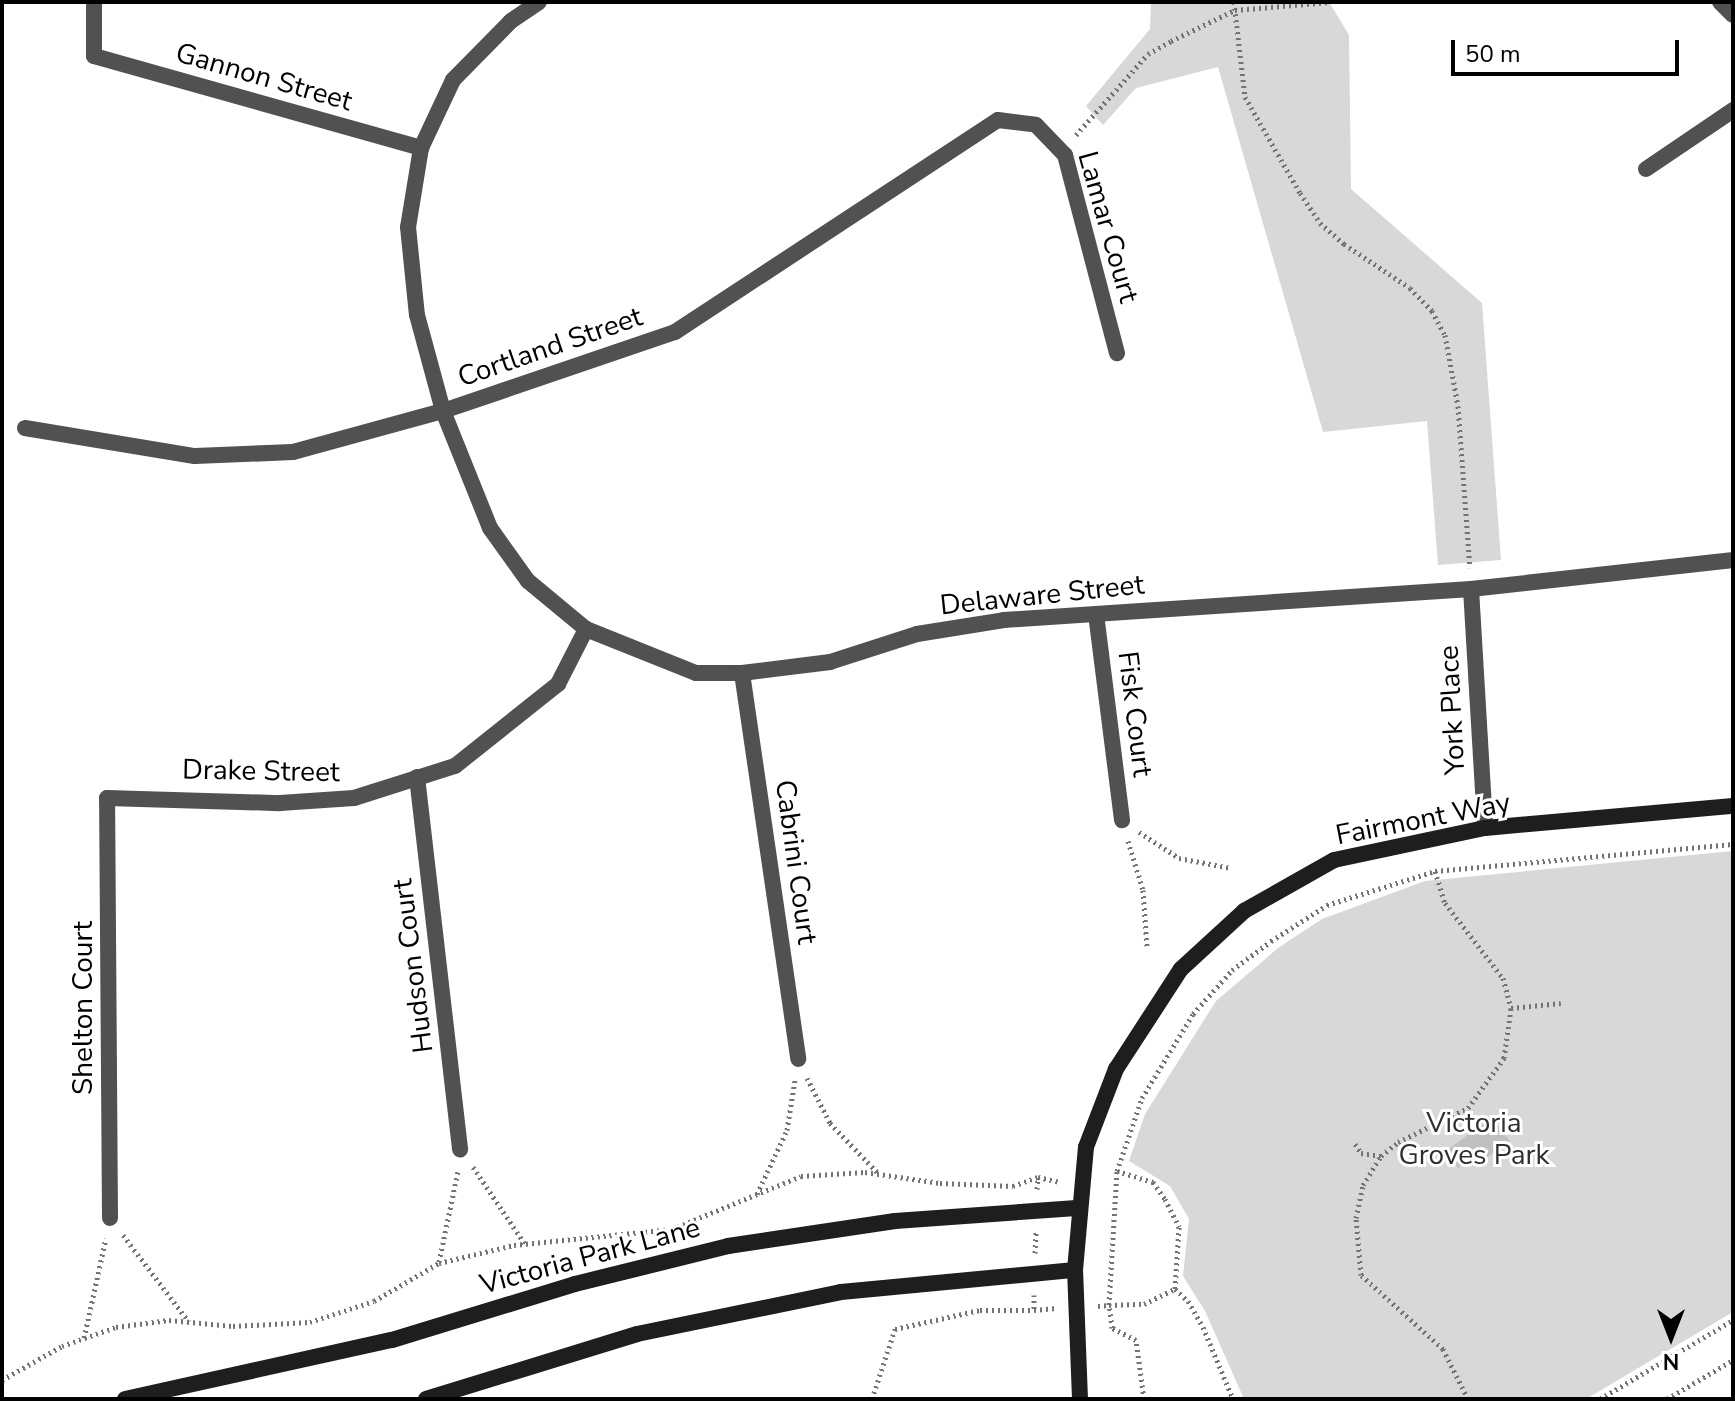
<!DOCTYPE html>
<style>
body{margin:0}
#map{position:relative;width:1735px;height:1401px;overflow:hidden;background:#fff;font-family:"Nunito Sans",sans-serif}
div>[style]{position:absolute}
.green>*{inset:0;background:#d8d8d8}
.building>*{inset:0;background:#c0c0c0}
.path>*{height:5px;margin-top:-2.5px;transform-origin:0;background:repeating-linear-gradient(90deg,#737373 0 2px,transparent 0 6px)}
.street>*{height:16px;margin:-8px;padding:0 8px;transform-origin:8px;border-radius:8px;background:#515151}
.secondary>*{height:16px;margin:-8px;padding:0 8px;transform-origin:8px;border-radius:8px;background:#1e1e1e}
span{translate:-50% -50%;white-space:nowrap;text-align:center;line-height:1.15;-webkit-text-stroke:6px #fff;paint-order:stroke}
.street-label{font-size:28px;color:#000}
.park-label{font-size:28px;color:#2f2f2f}
.frame{position:absolute;inset:0;border:4px solid #000;pointer-events:none}
.north{position:absolute;left:1631px;top:1297px;width:80px;height:80px;-webkit-text-stroke:6px #fff;paint-order:stroke;rotate:180deg;font-size:22px;font-weight:700;line-height:32px;text-align:center;color:#000}
.north::after{content:'';display:block;margin:auto;width:28px;height:36px;background:#000;clip-path:polygon(50% 0,100% 100%,50% 72%,0 100%)}
.scale{position:absolute;left:1451px;top:40px;width:228px;height:36px;box-sizing:border-box;border:4px solid #000;border-top:0;padding-left:10px;font-size:24px;line-height:28px;white-space:nowrap;color:#000;-webkit-text-stroke:6px #fff;paint-order:stroke}
</style>
<div id="map">
<div class="green">
<div style="clip-path:polygon(1151px 2px,1329px 2px,1349px 35px,1351px 189px,1482px 303px,1501px 560px,1438px 565px,1427px 421px,1323px 432px,1218px 67px,1136px 88px,1103px 125px,1086px 106px,1150px 29px)"></div>
<div style="clip-path:polygon(1733px 851px,1733px 1312px,1586px 1399px,1244px 1399px,1205px 1311px,1183px 1276px,1189px 1219px,1170px 1186px,1129px 1161px,1145px 1114px,1216px 1001px,1278px 948px,1322px 919px,1425px 881px)"></div>
</div>
<div class="building">
<div style="clip-path:polygon(1492px 1117px,1510px 1141px,1477px 1165px,1472px 1158px,1458px 1168px,1446px 1151px)"></div>
</div>
<div class="path">
<div style="left:1234px;top:2px;width:96px;rotate:83.4deg"></div>
<div style="left:1245px;top:97px;width:111px;rotate:60.2deg"></div>
<div style="left:1300px;top:193px;width:36px;rotate:56deg"></div>
<div style="left:1320px;top:223px;width:32px;rotate:41deg"></div>
<div style="left:1344px;top:244px;width:79px;rotate:33.7deg"></div>
<div style="left:1410px;top:288px;width:32px;rotate:46deg"></div>
<div style="left:1432px;top:311px;width:27px;rotate:62deg"></div>
<div style="left:1445px;top:335px;width:72px;rotate:79.6deg"></div>
<div style="left:1458px;top:406px;width:162px;rotate:85.8deg"></div>
<div style="left:1076px;top:135px;width:108px;rotate:-48.4deg"></div>
<div style="left:1148px;top:54px;width:26px;rotate:-29deg"></div>
<div style="left:1171px;top:41px;width:71px;rotate:-25.8deg"></div>
<div style="left:1235px;top:10px;width:96px;rotate:-4.8deg"></div>
<div style="left:1139px;top:832px;width:48px;rotate:33deg"></div>
<div style="left:1179px;top:858px;width:53px;rotate:10.9deg"></div>
<div style="left:1128px;top:841px;width:51px;rotate:73deg"></div>
<div style="left:1143px;top:890px;width:57px;rotate:86deg"></div>
<div style="left:1435px;top:871px;width:34px;rotate:73deg"></div>
<div style="left:1445px;top:903px;width:95px;rotate:52.3deg"></div>
<div style="left:1503px;top:978px;width:31px;rotate:75deg"></div>
<div style="left:807px;top:1078px;width:51px;rotate:62.9deg"></div>
<div style="left:830px;top:1123px;width:71px;rotate:46.1deg"></div>
<div style="left:1355px;top:1144px;width:11px;rotate:56deg"></div>
<div style="left:1361px;top:1153px;width:20px;rotate:9deg"></div>
<div style="left:473px;top:1167px;width:93px;rotate:56deg"></div>
<div style="left:1117px;top:1171px;width:38px;rotate:17deg"></div>
<div style="left:1153px;top:1182px;width:21px;rotate:55deg"></div>
<div style="left:1165px;top:1199px;width:31px;rotate:63deg"></div>
<div style="left:1179px;top:1227px;width:62px;rotate:93.7deg"></div>
<div style="left:1037px;top:1189px;width:12px;rotate:-85deg"></div>
<div style="left:1038px;top:1177px;width:23px;rotate:13deg"></div>
<div style="left:757px;top:1194px;width:71px;rotate:-64.9deg"></div>
<div style="left:787px;top:1130px;width:51px;rotate:-80.9deg"></div>
<div style="left:123px;top:1235px;width:109px;rotate:52.8deg"></div>
<div style="left:1035px;top:1253px;width:22px;rotate:-87deg"></div>
<div style="left:439px;top:1262px;width:93px;rotate:-78.2deg"></div>
<div style="left:1034px;top:1295px;width:15px;rotate:90deg"></div>
<div style="left:1034px;top:1310px;width:22px;rotate:-5deg"></div>
<div style="left:1098px;top:1306px;width:11px;rotate:-5deg"></div>
<div style="left:1109px;top:1305px;width:134px;rotate:-86.6deg"></div>
<div style="left:1117px;top:1171px;width:77px;rotate:-71.1deg"></div>
<div style="left:1142px;top:1098px;width:98px;rotate:-58.7deg"></div>
<div style="left:1193px;top:1014px;width:59px;rotate:-48.4deg"></div>
<div style="left:1232px;top:970px;width:49px;rotate:-36.6deg"></div>
<div style="left:1271px;top:941px;width:67px;rotate:-32.7deg"></div>
<div style="left:1327px;top:905px;width:113px;rotate:-17.5deg"></div>
<div style="left:1435px;top:871px;width:299px;rotate:-5.2deg"></div>
<div style="left:84px;top:1338px;width:102px;rotate:-77.6deg"></div>
<div style="left:2px;top:1380px;width:69px;rotate:-29.5deg"></div>
<div style="left:62px;top:1346px;width:57px;rotate:-19.4deg"></div>
<div style="left:116px;top:1327px;width:53px;rotate:-7.5deg"></div>
<div style="left:169px;top:1320px;width:64px;rotate:5.4deg"></div>
<div style="left:233px;top:1326px;width:77px;rotate:-3deg"></div>
<div style="left:310px;top:1322px;width:67px;rotate:-18.2deg"></div>
<div style="left:374px;top:1301px;width:75px;rotate:-30.3deg"></div>
<div style="left:439px;top:1263px;width:77px;rotate:-13.5deg"></div>
<div style="left:514px;top:1245px;width:159px;rotate:-5.8deg"></div>
<div style="left:672px;top:1229px;width:139px;rotate:-22.3deg"></div>
<div style="left:801px;top:1176px;width:64px;rotate:-3.6deg"></div>
<div style="left:865px;top:1172px;width:76px;rotate:8.3deg"></div>
<div style="left:940px;top:1183px;width:73px;rotate:2.4deg"></div>
<div style="left:1013px;top:1186px;width:27px;rotate:-20deg"></div>
<div style="left:872px;top:1399px;width:74px;rotate:-71.8deg"></div>
<div style="left:895px;top:1329px;width:87px;rotate:-12.6deg"></div>
<div style="left:980px;top:1310px;width:54px"></div>
<div style="left:1144px;top:1399px;width:60px;rotate:-97.7deg"></div>
<div style="left:1136px;top:1340px;width:27px;rotate:-153deg"></div>
<div style="left:1112px;top:1328px;width:23px;rotate:-97deg"></div>
<div style="left:1109px;top:1305px;width:35px;rotate:-2deg"></div>
<div style="left:1144px;top:1304px;width:34px;rotate:-26deg"></div>
<div style="left:1175px;top:1289px;width:18px;rotate:43deg"></div>
<div style="left:1188px;top:1301px;width:30px;rotate:60deg"></div>
<div style="left:1203px;top:1327px;width:78px;rotate:67.4deg"></div>
<div style="left:1468px;top:1399px;width:56px;rotate:-116.6deg"></div>
<div style="left:1443px;top:1349px;width:110px;rotate:-137.9deg"></div>
<div style="left:1361px;top:1275px;width:57px;rotate:-95deg"></div>
<div style="left:1356px;top:1218px;width:34px;rotate:-78deg"></div>
<div style="left:1363px;top:1185px;width:34px;rotate:-58deg"></div>
<div style="left:1381px;top:1156px;width:22px;rotate:-39deg"></div>
<div style="left:1398px;top:1142px;width:78px;rotate:-25.9deg"></div>
<div style="left:1468px;top:1108px;width:62px;rotate:-54.2deg"></div>
<div style="left:1504px;top:1058px;width:50px;rotate:-82deg"></div>
<div style="left:1511px;top:1008px;width:50px;rotate:-5.7deg"></div>
<div style="left:1600px;top:1399px;width:155px;rotate:-30.7deg"></div>
<div style="left:1667px;top:1399px;width:77px;rotate:-30.6deg"></div>
</div>
<div class="street">
<div style="left:94px;top:2px;width:54px;rotate:90deg"></div>
<div style="left:94px;top:56px;width:340px;rotate:15.7deg"></div>
<div style="left:539px;top:2px;width:34px;rotate:146deg"></div>
<div style="left:511px;top:21px;width:83px;rotate:134.5deg"></div>
<div style="left:453px;top:80px;width:75px;rotate:115.2deg"></div>
<div style="left:421px;top:148px;width:80px;rotate:99.3deg"></div>
<div style="left:408px;top:227px;width:88px;rotate:84.2deg"></div>
<div style="left:417px;top:315px;width:99px;rotate:74.8deg"></div>
<div style="left:443px;top:411px;width:126px;rotate:68.1deg"></div>
<div style="left:490px;top:528px;width:65px;rotate:54.4deg"></div>
<div style="left:528px;top:581px;width:75px;rotate:39.6deg"></div>
<div style="left:586px;top:629px;width:118px;rotate:21.8deg"></div>
<div style="left:696px;top:673px;width:46px"></div>
<div style="left:742px;top:673px;width:89px;rotate:-7.1deg"></div>
<div style="left:830px;top:662px;width:91px;rotate:-17.8deg"></div>
<div style="left:917px;top:634px;width:88px;rotate:-9.1deg"></div>
<div style="left:1004px;top:620px;width:468px;rotate:-3.8deg"></div>
<div style="left:1471px;top:589px;width:264px;rotate:-6.3deg"></div>
<div style="left:1720px;top:2px;width:18px;rotate:45deg"></div>
<div style="left:1646px;top:169px;width:105px;rotate:-34.1deg"></div>
<div style="left:25px;top:428px;width:172px;rotate:9.4deg"></div>
<div style="left:195px;top:456px;width:98px;rotate:-2.3deg"></div>
<div style="left:293px;top:452px;width:156px;rotate:-15.3deg"></div>
<div style="left:443px;top:411px;width:245px;rotate:-18.8deg"></div>
<div style="left:675px;top:332px;width:386px;rotate:-33.3deg"></div>
<div style="left:998px;top:120px;width:38px;rotate:7deg"></div>
<div style="left:1036px;top:125px;width:42px;rotate:46deg"></div>
<div style="left:1065px;top:155px;width:205px;rotate:75.3deg"></div>
<div style="left:1471px;top:589px;width:239px;rotate:86.6deg"></div>
<div style="left:1096px;top:614px;width:208px;rotate:82.8deg"></div>
<div style="left:742px;top:673px;width:390px;rotate:81.7deg"></div>
<div style="left:417px;top:777px;width:375px;rotate:83.4deg"></div>
<div style="left:110px;top:1218px;width:420px;rotate:-90.4deg"></div>
<div style="left:107px;top:798px;width:173px;rotate:1.7deg"></div>
<div style="left:280px;top:803px;width:74px;rotate:-3.9deg"></div>
<div style="left:354px;top:798px;width:106px;rotate:-17.6deg"></div>
<div style="left:455px;top:766px;width:132px;rotate:-38.5deg"></div>
<div style="left:558px;top:684px;width:62px;rotate:-63deg"></div>
</div>
<div class="secondary">
<div style="left:125px;top:1399px;width:273px;rotate:-12.5deg"></div>
<div style="left:392px;top:1340px;width:191px;rotate:-17deg"></div>
<div style="left:575px;top:1284px;width:158px;rotate:-13.9deg"></div>
<div style="left:728px;top:1246px;width:169px;rotate:-8.5deg"></div>
<div style="left:895px;top:1221px;width:182px;rotate:-4.1deg"></div>
<div style="left:426px;top:1399px;width:221px;rotate:-17.1deg"></div>
<div style="left:637px;top:1334px;width:208px;rotate:-11.6deg"></div>
<div style="left:841px;top:1292px;width:235px;rotate:-5.4deg"></div>
<div style="left:1080px;top:1399px;width:129px;rotate:-92.2deg"></div>
<div style="left:1075px;top:1270px;width:123px;rotate:-84.9deg"></div>
<div style="left:1086px;top:1147px;width:84px;rotate:-69deg"></div>
<div style="left:1116px;top:1069px;width:119px;rotate:-57deg"></div>
<div style="left:1181px;top:969px;width:86px;rotate:-42.6deg"></div>
<div style="left:1244px;top:911px;width:103px;rotate:-29.5deg"></div>
<div style="left:1334px;top:860px;width:154px;rotate:-12deg"></div>
<div style="left:1485px;top:828px;width:249px;rotate:-5.1deg"></div>
</div>
<div class="street-label">
<span style="left:264px;top:77px;rotate:16deg">Gannon Street</span>
<span style="left:1108px;top:227px;rotate:74deg">Lamar Court</span>
<span style="left:550px;top:347px;rotate:-19deg">Cortland Street</span>
<span style="left:1042px;top:595px;rotate:-6deg">Delaware Street</span>
<span style="left:1452px;top:710px;rotate:-93deg">York Place</span>
<span style="left:1135px;top:714px;rotate:83deg">Fisk Court</span>
<span style="left:261px;top:771px;rotate:1deg">Drake Street</span>
<span style="left:1423px;top:819px;rotate:-11deg">Fairmont Way</span>
<span style="left:796px;top:862px;rotate:82deg">Cabrini Court</span>
<span style="left:413px;top:966px;rotate:-97deg">Hudson Court</span>
<span style="left:83px;top:1008px;rotate:-90deg">Shelton Court</span>
<span style="left:590px;top:1256px;rotate:-15deg">Victoria Park Lane</span>
</div>
<div class="park-label">
<span style="left:1474px;top:1139px">Victoria<br>Groves Park</span>
</div>
<div class="frame"></div>
<div class="north">N</div>
<div class="scale">50 m</div>
</div>
